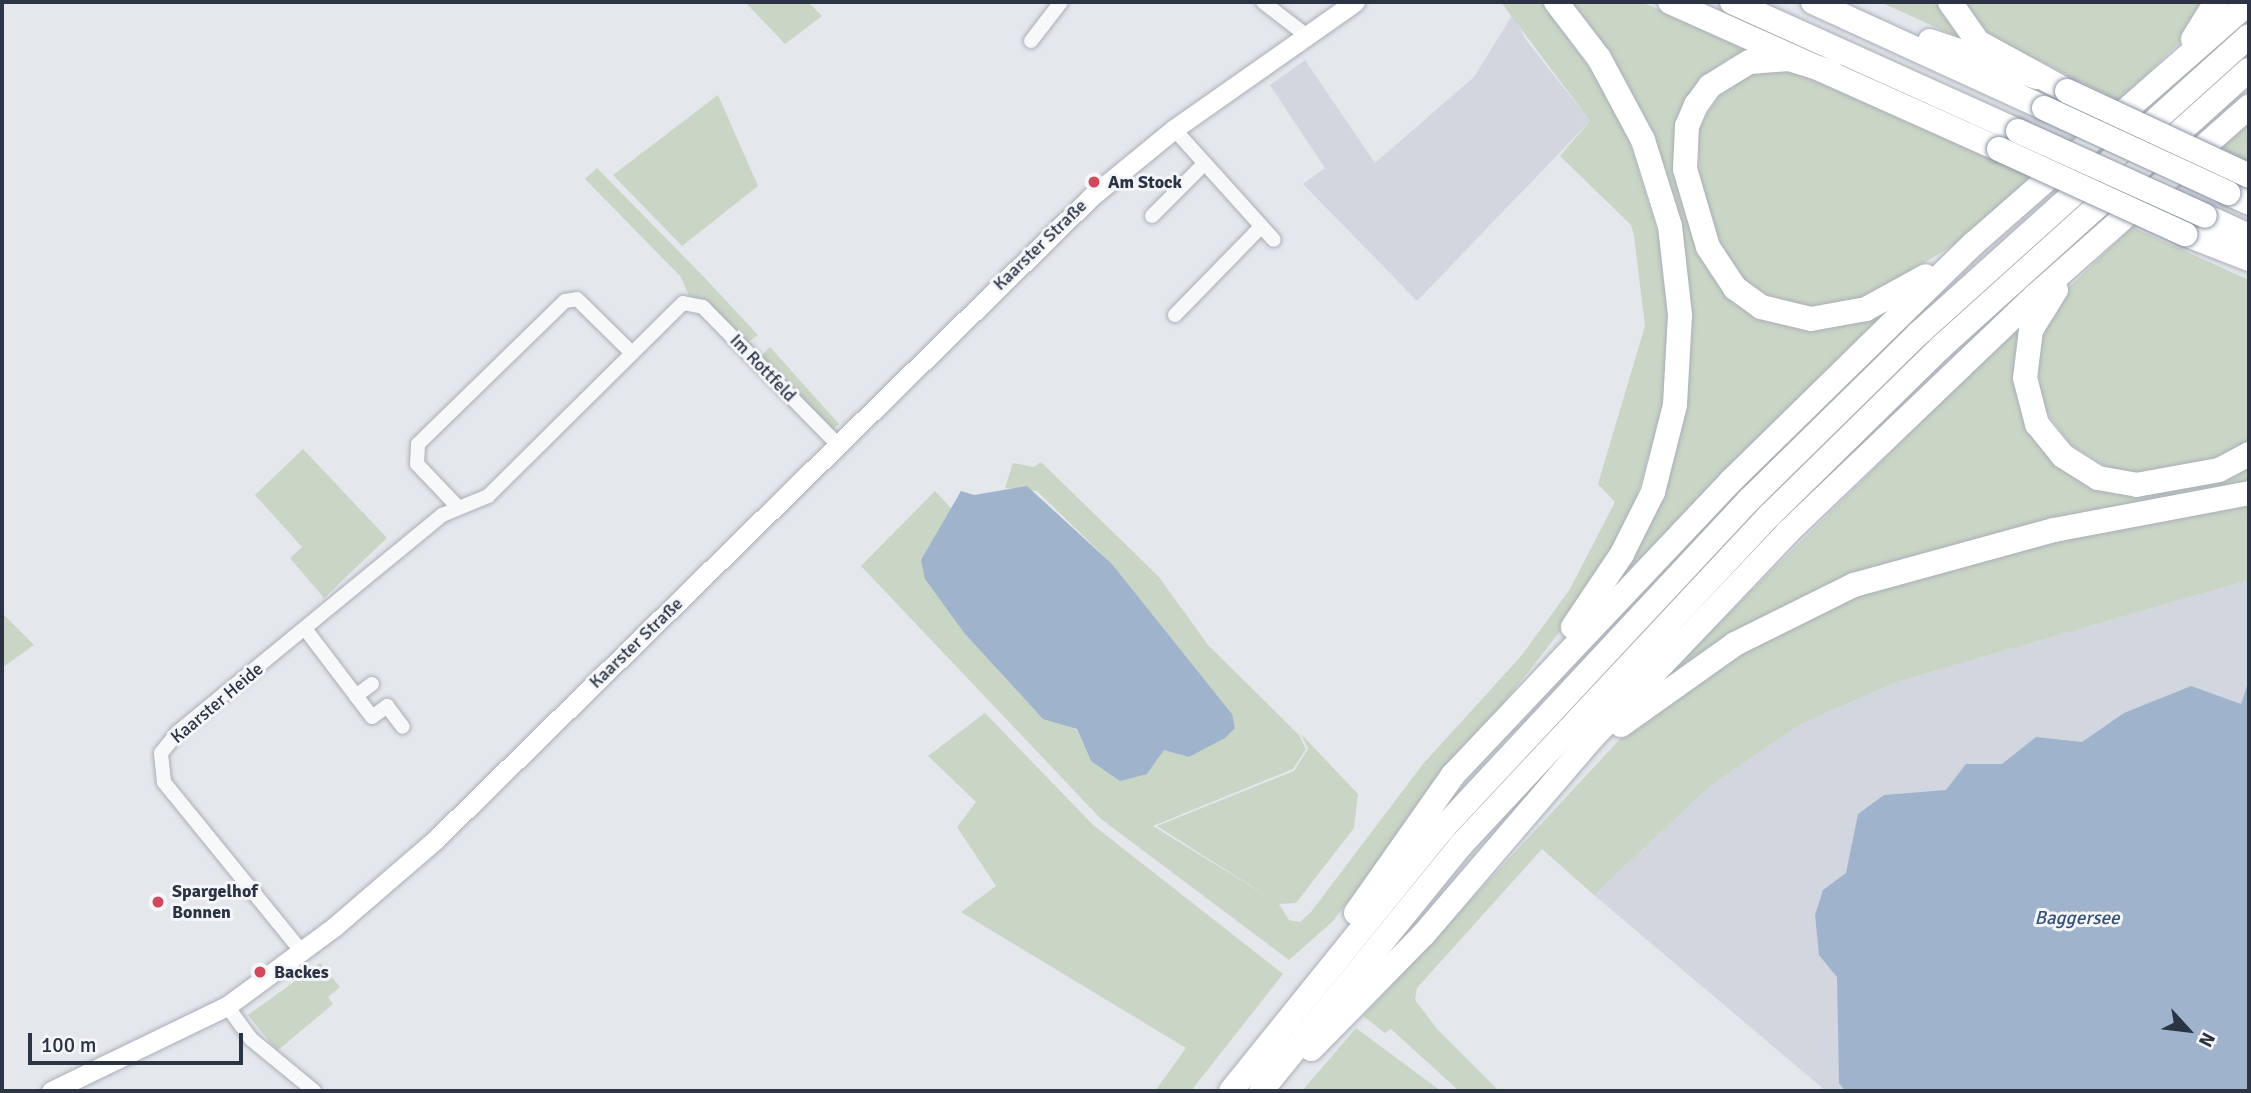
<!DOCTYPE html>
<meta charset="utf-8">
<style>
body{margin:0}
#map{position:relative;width:2251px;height:1093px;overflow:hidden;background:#e4e7ec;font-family:Signika,sans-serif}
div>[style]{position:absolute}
.built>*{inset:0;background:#d2d6de}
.green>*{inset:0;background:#c9d6c5}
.water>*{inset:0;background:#9fb4cc}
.roads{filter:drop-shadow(0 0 2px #a9aeb7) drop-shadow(0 0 2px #a9aeb7)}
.street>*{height:14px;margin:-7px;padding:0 7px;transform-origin:7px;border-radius:7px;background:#f7f8fa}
.secondary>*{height:19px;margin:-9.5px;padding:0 9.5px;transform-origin:9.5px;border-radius:9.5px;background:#fff}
.highway>*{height:24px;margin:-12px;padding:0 12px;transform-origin:12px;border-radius:12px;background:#fff}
.bridges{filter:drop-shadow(0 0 2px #8b94a3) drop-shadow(0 0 2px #8b94a3)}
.highway-bridge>*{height:24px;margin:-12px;padding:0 12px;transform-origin:12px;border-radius:12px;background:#fff}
.dots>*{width:19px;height:19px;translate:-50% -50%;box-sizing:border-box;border:4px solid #f4f6f9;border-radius:50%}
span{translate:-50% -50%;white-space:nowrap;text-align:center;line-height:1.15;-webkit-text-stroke:6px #f4f6f9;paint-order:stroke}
.poi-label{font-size:18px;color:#2b3445;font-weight:700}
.left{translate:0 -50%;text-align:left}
.street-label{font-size:18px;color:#2b3445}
.water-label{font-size:19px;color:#34527a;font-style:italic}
.frame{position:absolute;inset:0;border:4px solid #2b3445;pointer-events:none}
.north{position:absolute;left:2153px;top:995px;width:70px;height:70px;-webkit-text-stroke:5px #f4f6f9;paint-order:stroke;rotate:117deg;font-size:19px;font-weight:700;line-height:28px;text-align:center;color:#2b3445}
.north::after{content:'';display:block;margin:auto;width:24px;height:32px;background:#2b3445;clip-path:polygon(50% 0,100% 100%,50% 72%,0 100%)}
.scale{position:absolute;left:28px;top:1033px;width:215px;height:32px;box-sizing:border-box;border:4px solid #2b3445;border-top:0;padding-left:9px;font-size:21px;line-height:24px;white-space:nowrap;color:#2b3445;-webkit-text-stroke:5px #f4f6f9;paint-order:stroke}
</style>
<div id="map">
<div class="built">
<div style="clip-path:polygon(1513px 14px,1526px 40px,1590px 121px,1417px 301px,1303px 184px,1325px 168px,1270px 85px,1305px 60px,1375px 163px,1474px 77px)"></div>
<div style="clip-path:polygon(2249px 580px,2249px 1091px,1826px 1091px,1594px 895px,1710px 786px,1801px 724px,1896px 682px)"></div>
</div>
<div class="green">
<div style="clip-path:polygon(745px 2px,808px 2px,822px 16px,785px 44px)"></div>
<div style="clip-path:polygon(1501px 2px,1542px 2px,1600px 83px,1628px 137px,1661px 243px,1670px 318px,1663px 407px,1631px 517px,1579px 607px,1332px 922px,1289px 960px,1101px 819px,861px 566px,935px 491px,952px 509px,941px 597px,965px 634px,1033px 708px,1077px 730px,1091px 761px,1147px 774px,1164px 750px,1176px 751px,1232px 714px,1112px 564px,1037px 491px,1005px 488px,1013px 463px,1034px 467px,1041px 462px,1159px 577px,1208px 645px,1299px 735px,1306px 749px,1293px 769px,1153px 826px,1278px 903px,1157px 826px,1294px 771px,1308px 749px,1301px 734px,1358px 794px,1354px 828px,1296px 903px,1279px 904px,1289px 920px,1300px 922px,1311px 912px,1423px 764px,1522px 655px,1570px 589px,1615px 502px,1598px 484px,1645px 326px,1634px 236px,1631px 225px,1560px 156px,1590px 121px)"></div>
<div style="clip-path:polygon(1572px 2px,1641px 2px,1760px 50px,1728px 59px,1702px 80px,1685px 207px,1760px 312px,1890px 308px,1626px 573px,1686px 313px,1600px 39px)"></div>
<div style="clip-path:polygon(1880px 2px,1943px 2px,1962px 39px)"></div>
<div style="clip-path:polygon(1964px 2px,2206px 2px,2186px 36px,2120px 101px,1983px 33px)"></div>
<div style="clip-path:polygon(1794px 69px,2033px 177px,1959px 242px,1863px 299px,1814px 308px,1765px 295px,1745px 282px,1722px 251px,1700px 190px,1698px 128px,1724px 88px,1757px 70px)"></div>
<div style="clip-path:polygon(718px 95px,758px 186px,682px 246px,613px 175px)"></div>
<div style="clip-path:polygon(2249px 117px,2249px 162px,2218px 146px)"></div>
<div style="clip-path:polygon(597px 168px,702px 275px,758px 335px,747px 343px,710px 305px,689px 296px,681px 277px,585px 179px)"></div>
<div style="clip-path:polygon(2132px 227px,2249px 280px,2249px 443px,2211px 463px,2138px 474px,2112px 470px,2072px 446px,2042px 406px,2036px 348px,2047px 322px,2065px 291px)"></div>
<div style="clip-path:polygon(2016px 327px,2021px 329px,2015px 375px,2082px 478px,2249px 463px,2249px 489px,1938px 551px,1654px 688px)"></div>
<div style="clip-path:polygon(770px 347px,839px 424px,831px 431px,760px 357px)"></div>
<div style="clip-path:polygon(303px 449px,387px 538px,324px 598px,290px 558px,302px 547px,255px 495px)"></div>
<div style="clip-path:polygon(2249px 505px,2249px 580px,1896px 682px,1801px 724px,1710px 786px,1594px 895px,1542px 849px,1417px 988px,1415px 1000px,1438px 1030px,1499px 1091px,1459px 1091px,1391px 1029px,1385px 1033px,1363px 1016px,1620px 739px,1729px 659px,1853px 597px,2003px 552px)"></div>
<div style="clip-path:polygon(2px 613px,34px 645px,2px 668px)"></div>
<div style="clip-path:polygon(985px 713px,1093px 825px,1283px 974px,1191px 1091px,1155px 1091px,1186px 1048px,961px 912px,996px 886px,957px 827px,976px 802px,928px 756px)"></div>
<div style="clip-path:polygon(320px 963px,340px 987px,328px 997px,333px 1004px,277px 1051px,248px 1015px)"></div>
<div style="clip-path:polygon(1356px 1028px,1441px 1091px,1302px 1091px)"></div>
</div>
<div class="water">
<div style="clip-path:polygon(1027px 486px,1112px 564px,1232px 714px,1235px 728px,1225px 738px,1189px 757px,1164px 750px,1147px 774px,1120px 781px,1091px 761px,1077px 729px,1043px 719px,965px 634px,925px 579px,921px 560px,961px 491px,974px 495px)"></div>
<div style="clip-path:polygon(2249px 680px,2249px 1091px,1845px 1091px,1839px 1083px,1837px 977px,1819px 955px,1815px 915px,1823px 890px,1846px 873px,1858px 814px,1884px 795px,1946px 790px,1966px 764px,2002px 764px,2036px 737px,2082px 742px,2124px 713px,2191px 686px,2241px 704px)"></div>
</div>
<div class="roads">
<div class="street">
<div style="left:1263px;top:2px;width:56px;rotate:37.7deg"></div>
<div style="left:1031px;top:41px;width:49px;rotate:-52.4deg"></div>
<div style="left:1174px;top:129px;width:149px;rotate:48deg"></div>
<div style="left:1152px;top:216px;width:71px;rotate:-45deg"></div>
<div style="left:1175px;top:315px;width:123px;rotate:-45.7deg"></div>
<div style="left:457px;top:506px;width:58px;rotate:-133.6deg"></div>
<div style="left:417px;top:464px;width:20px;rotate:-87deg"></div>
<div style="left:418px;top:444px;width:205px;rotate:-44.2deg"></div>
<div style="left:565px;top:301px;width:12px;rotate:-9deg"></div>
<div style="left:577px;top:299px;width:77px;rotate:44.5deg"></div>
<div style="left:306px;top:630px;width:109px;rotate:52.8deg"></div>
<div style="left:372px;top:717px;width:19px;rotate:-36deg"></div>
<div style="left:387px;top:706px;width:26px;rotate:53deg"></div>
<div style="left:356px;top:696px;width:20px;rotate:-37deg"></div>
<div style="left:302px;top:952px;width:219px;rotate:-129.1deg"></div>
<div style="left:164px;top:782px;width:29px;rotate:-96deg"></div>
<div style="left:161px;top:753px;width:27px;rotate:-51deg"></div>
<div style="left:178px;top:732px;width:342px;rotate:-39.4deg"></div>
<div style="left:442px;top:515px;width:50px;rotate:-22.4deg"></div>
<div style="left:488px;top:496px;width:274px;rotate:-44.7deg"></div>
<div style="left:683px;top:303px;width:20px;rotate:11deg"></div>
<div style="left:703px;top:307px;width:192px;rotate:45.6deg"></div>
<div style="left:227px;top:1006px;width:41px;rotate:54deg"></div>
<div style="left:251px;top:1039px;width:82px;rotate:39.5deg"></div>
</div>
<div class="secondary">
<div style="left:51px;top:1091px;width:195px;rotate:-25.8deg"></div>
<div style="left:227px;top:1006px;width:133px;rotate:-36.4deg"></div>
<div style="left:334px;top:927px;width:133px;rotate:-40.7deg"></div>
<div style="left:435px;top:840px;width:919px;rotate:-44.43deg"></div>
<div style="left:1091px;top:197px;width:107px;rotate:-39.3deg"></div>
<div style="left:1174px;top:129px;width:221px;rotate:-35.1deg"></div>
</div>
<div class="highway">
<div style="left:1556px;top:2px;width:71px;rotate:52.5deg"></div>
<div style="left:1599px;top:58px;width:93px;rotate:61.8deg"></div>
<div style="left:1643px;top:140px;width:90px;rotate:72.6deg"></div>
<div style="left:1670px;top:226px;width:90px;rotate:83.6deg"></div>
<div style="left:1680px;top:315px;width:90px;rotate:93.2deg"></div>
<div style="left:1675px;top:405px;width:90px;rotate:104.2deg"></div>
<div style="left:1653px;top:492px;width:69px;rotate:116.6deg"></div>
<div style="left:1622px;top:554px;width:88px;rotate:123.9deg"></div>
<div style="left:1670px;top:2px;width:360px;rotate:24.1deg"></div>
<div style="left:1732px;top:2px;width:314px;rotate:24.3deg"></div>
<div style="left:1813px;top:2px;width:254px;rotate:24.6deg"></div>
<div style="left:1950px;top:2px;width:49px;rotate:55deg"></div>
<div style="left:1978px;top:42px;width:102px;rotate:28.8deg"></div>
<div style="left:2193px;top:39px;width:44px;rotate:-58.1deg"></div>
<div style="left:1930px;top:41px;width:113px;rotate:18.6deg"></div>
<div style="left:1831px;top:72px;width:44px;rotate:-162.8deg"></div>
<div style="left:1789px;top:59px;width:40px;rotate:175.7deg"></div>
<div style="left:1749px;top:62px;width:46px;rotate:148.4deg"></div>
<div style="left:1710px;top:86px;width:24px;rotate:126deg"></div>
<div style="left:1696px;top:105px;width:23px;rotate:113deg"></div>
<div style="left:1687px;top:126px;width:43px;rotate:92.7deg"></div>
<div style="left:1685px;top:169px;width:81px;rotate:73.6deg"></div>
<div style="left:1708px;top:247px;width:49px;rotate:56.6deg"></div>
<div style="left:1735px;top:288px;width:32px;rotate:36deg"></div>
<div style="left:1761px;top:307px;width:51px;rotate:13.5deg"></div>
<div style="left:1811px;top:319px;width:56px;rotate:-10.3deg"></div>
<div style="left:1866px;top:309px;width:68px;rotate:-28.8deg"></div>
<div style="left:2228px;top:193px;width:23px;rotate:25deg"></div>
<div style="left:2205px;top:216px;width:48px;rotate:24.4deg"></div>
<div style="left:2185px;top:234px;width:69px;rotate:21.3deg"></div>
<div style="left:2056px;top:290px;width:47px;rotate:122deg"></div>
<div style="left:2031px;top:330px;width:48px;rotate:97.1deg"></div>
<div style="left:2025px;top:378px;width:48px;rotate:75.4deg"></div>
<div style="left:2037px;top:424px;width:41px;rotate:50.9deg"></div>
<div style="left:2063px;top:456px;width:41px;rotate:32.2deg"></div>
<div style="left:2098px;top:478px;width:39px;rotate:10deg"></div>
<div style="left:2136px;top:485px;width:84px;rotate:-10.2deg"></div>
<div style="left:2219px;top:470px;width:34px;rotate:-28deg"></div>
<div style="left:1621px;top:725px;width:140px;rotate:-35.4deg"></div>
<div style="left:1735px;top:644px;width:133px;rotate:-26.4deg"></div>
<div style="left:1854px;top:585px;width:207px;rotate:-15.4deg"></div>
<div style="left:2054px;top:530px;width:198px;rotate:-10.7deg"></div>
<div style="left:1356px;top:913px;width:169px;rotate:-54.9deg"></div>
<div style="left:1453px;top:775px;width:405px;rotate:-46.6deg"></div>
<div style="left:1731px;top:481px;width:339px;rotate:-44.4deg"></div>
<div style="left:1973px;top:244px;width:367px;rotate:-41.2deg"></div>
<div style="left:1311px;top:1049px;width:161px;rotate:-45.5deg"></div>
<div style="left:1424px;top:934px;width:258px;rotate:-49.4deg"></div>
<div style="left:1592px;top:738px;width:284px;rotate:-46.4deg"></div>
<div style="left:1788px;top:532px;width:342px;rotate:-43.7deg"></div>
<div style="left:2035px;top:296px;width:286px;rotate:-41.5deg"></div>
<div style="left:1231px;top:1091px;width:341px;rotate:-51.1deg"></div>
<div style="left:1445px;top:826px;width:446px;rotate:-47deg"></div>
<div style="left:1749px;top:500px;width:237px;rotate:-44.5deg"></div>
<div style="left:1918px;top:334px;width:445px;rotate:-42deg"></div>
<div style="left:1261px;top:1091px;width:316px;rotate:-50.9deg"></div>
<div style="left:1460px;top:846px;width:453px;rotate:-46.9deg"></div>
<div style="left:1770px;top:515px;width:240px;rotate:-44.5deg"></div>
<div style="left:1941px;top:347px;width:414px;rotate:-42deg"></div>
</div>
</div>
<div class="bridges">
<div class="highway-bridge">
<div style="left:2067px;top:91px;width:201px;rotate:25deg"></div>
<div style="left:2044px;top:108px;width:203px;rotate:24.8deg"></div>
<div style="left:2018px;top:131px;width:205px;rotate:24.4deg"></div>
<div style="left:1999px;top:149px;width:205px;rotate:24.6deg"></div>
</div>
</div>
<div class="dots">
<div style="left:1094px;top:182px;background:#d1495b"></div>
<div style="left:158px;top:902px;background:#d1495b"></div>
<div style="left:260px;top:972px;background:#d1495b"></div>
</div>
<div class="poi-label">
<span class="left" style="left:1108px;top:182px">Am Stock</span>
<span class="left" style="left:172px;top:902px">Spargelhof<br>Bonnen</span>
<span class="left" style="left:274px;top:972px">Backes</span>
</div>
<div class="street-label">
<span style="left:1040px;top:245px;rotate:-44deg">Kaarster Straße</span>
<span style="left:763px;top:368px;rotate:46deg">Im Rottfeld</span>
<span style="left:636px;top:643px;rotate:-44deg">Kaarster Straße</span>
<span style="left:217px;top:703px;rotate:-40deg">Kaarster Heide</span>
</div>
<div class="water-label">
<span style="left:2077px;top:919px">Baggersee</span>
</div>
<div class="frame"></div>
<div class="north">N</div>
<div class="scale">100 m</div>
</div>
